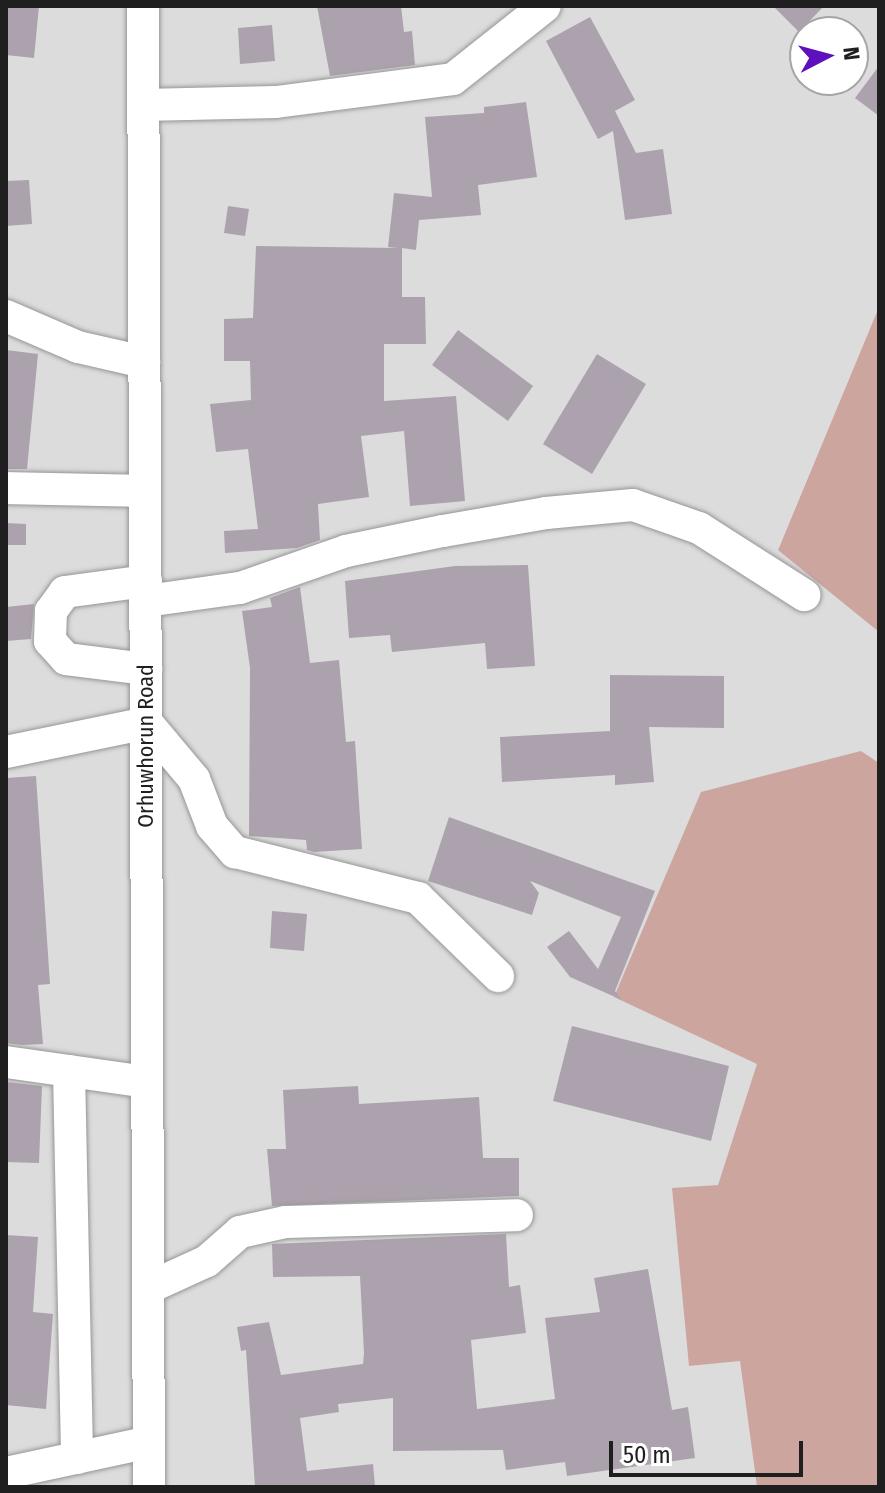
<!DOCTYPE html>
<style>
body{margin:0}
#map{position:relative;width:885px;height:1493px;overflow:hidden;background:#efe6ee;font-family:"Fira Sans Condensed",sans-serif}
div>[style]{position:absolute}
.residential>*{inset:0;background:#dcdcdd}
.forest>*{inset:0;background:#cba59e}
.building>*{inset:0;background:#aca2ad}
.roads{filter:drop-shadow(0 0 2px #969696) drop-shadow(0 0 2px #969696)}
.minor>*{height:32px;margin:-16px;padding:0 16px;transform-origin:16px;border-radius:16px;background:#fff}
span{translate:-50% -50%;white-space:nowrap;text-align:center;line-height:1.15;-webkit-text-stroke:6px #fff;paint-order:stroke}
.street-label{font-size:22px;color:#1f1f1f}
.frame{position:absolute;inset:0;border:8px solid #1f1f1f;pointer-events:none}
.north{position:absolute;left:789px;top:16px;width:80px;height:80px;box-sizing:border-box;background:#fff;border:2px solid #a5a5a5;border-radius:50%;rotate:84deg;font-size:22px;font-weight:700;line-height:32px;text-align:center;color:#1f1f1f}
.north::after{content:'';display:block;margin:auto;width:28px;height:36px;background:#5f10be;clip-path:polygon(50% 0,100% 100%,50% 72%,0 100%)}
.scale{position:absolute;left:609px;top:1441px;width:194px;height:36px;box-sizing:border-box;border:4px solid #1f1f1f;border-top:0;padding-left:10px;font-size:24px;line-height:28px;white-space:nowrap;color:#1f1f1f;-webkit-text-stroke:6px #fff;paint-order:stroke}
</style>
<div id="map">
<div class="residential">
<div style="clip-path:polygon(evenodd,6px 6px,879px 6px,879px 307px,778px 549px,879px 632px,879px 763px,861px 751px,615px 997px,758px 1064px,718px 1185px,672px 1189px,690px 1366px,740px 1360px,757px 1487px,6px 1487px,6px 6px,805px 32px,853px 32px,853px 80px,805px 80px,805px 32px)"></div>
</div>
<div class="forest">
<div style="clip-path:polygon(879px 307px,879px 632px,778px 550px)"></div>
<div style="clip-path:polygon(861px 751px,879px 763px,879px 1487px,757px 1487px,740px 1361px,689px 1366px,672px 1188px,718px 1185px,757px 1064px,614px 997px,701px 792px)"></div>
</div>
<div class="building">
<div style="clip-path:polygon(6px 6px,39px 6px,34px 58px,6px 55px)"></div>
<div style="clip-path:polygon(317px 6px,401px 6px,404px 32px,412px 31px,415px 65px,330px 76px)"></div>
<div style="clip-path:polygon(773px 6px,824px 6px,799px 32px)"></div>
<div style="clip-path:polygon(590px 17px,635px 100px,615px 111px,636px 153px,663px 149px,672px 214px,625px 220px,613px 131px,598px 139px,546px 41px)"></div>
<div style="clip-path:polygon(272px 25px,275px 61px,240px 64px,238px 28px)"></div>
<div style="clip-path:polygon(879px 66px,879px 116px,855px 98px)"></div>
<div style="clip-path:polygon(526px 102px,537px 177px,478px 185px,481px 215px,419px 220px,416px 250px,402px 248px,402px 297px,425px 297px,426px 344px,384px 344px,384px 401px,456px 396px,465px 501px,410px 506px,404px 431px,361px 436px,369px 497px,318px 504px,320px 540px,297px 548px,225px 553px,224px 531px,258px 529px,248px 449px,216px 452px,210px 404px,251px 400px,250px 361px,224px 361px,224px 319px,253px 318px,256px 246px,397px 248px,388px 247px,394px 193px,432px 197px,425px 117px,484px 113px,484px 107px)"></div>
<div style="clip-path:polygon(29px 180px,32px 224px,6px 226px,6px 181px)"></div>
<div style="clip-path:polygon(228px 206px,249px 209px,245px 236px,224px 233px)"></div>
<div style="clip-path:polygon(458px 330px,533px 386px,508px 421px,432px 365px)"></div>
<div style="clip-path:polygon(6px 350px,38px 354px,27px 469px,6px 469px)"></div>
<div style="clip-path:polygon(597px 354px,646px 384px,592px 474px,543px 444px)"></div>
<div style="clip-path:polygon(6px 523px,26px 524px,26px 545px,6px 545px)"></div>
<div style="clip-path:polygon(528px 565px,535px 666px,487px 669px,485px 643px,392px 652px,390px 635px,349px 638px,345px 581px,455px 566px)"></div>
<div style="clip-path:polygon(300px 587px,310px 663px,339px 660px,346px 742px,355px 741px,362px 849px,314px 852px,307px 850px,306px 840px,249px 836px,250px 668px,242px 611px,272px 607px,270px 598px)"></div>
<div style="clip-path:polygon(34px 604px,31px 639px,6px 641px,6px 607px)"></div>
<div style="clip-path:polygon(610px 675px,724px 676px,724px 728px,649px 727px,654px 782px,615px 785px,615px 775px,502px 782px,500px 737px,610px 731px)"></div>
<div style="clip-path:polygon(36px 776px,50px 984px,38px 985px,43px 1044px,22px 1045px,6px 1043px,6px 778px)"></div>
<div style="clip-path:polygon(449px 817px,655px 891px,615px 991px,622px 1000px,570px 977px,547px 947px,569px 931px,598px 969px,621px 917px,530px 881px,539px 893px,532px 915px,428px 881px)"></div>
<div style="clip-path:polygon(272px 911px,307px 914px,304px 951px,270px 948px)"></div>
<div style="clip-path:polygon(572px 1026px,729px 1066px,711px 1141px,553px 1101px)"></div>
<div style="clip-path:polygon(6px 1082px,42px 1086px,39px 1163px,6px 1162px)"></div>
<div style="clip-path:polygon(358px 1086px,359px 1104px,479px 1097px,483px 1158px,519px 1158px,519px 1196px,272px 1206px,267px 1149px,286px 1149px,283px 1090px)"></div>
<div style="clip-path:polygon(506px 1234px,509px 1287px,520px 1285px,526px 1333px,471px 1340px,477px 1409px,555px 1399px,545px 1318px,600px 1312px,594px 1278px,648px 1269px,672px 1410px,688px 1407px,695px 1458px,567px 1476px,565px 1462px,506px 1470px,503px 1450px,393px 1451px,393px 1398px,338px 1404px,339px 1412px,300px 1418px,307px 1471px,373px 1464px,375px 1487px,255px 1487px,246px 1350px,241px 1351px,237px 1327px,269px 1322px,281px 1375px,363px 1364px,364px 1353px,360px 1276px,273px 1277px,272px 1244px)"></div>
<div style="clip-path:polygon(6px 1235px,38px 1237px,33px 1312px,53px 1314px,46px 1409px,6px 1405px)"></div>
</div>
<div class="roads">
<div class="minor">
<div style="left:143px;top:6px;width:1481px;rotate:89.77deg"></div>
<div style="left:143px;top:105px;width:133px;rotate:-1.3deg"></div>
<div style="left:276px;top:102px;width:178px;rotate:-7.4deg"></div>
<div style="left:453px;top:79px;width:117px;rotate:-38.4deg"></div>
<div style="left:6px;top:316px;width:78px;rotate:23.3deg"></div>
<div style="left:78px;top:347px;width:68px;rotate:12.8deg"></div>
<div style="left:6px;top:488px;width:139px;rotate:1.2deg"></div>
<div style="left:146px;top:581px;width:82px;rotate:172.3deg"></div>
<div style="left:65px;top:592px;width:24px;rotate:126deg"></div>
<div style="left:51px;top:611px;width:30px;rotate:92deg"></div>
<div style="left:50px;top:641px;width:24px;rotate:48deg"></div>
<div style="left:66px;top:659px;width:81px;rotate:7.1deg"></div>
<div style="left:146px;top:601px;width:95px;rotate:-7.9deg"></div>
<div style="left:240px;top:588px;width:112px;rotate:-19.2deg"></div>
<div style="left:346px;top:551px;width:99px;rotate:-11.7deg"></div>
<div style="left:443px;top:531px;width:105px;rotate:-9.9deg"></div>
<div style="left:546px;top:513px;width:87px;rotate:-5.3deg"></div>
<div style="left:633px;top:505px;width:70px;rotate:19.2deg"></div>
<div style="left:699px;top:528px;width:125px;rotate:32.5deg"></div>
<div style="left:6px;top:752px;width:144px;rotate:-11.6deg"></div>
<div style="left:147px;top:723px;width:73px;rotate:50deg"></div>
<div style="left:194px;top:779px;width:50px;rotate:69deg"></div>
<div style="left:212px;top:826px;width:35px;rotate:49deg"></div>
<div style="left:235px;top:852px;width:189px;rotate:14.1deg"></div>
<div style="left:418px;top:898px;width:112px;rotate:44.3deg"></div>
<div style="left:6px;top:1062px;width:142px;rotate:8.1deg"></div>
<div style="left:69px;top:1071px;width:387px;rotate:88.8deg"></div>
<div style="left:148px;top:1288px;width:65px;rotate:-24.6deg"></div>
<div style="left:207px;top:1261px;width:44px;rotate:-41.3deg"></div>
<div style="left:240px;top:1232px;width:47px;rotate:-12.3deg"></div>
<div style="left:286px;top:1222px;width:231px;rotate:-1.7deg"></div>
<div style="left:6px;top:1473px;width:146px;rotate:-12.2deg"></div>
</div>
</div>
<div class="street-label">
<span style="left:146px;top:746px;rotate:-90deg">Orhuwhorun Road</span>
</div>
<div class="frame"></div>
<div class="north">N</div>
<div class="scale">50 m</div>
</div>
